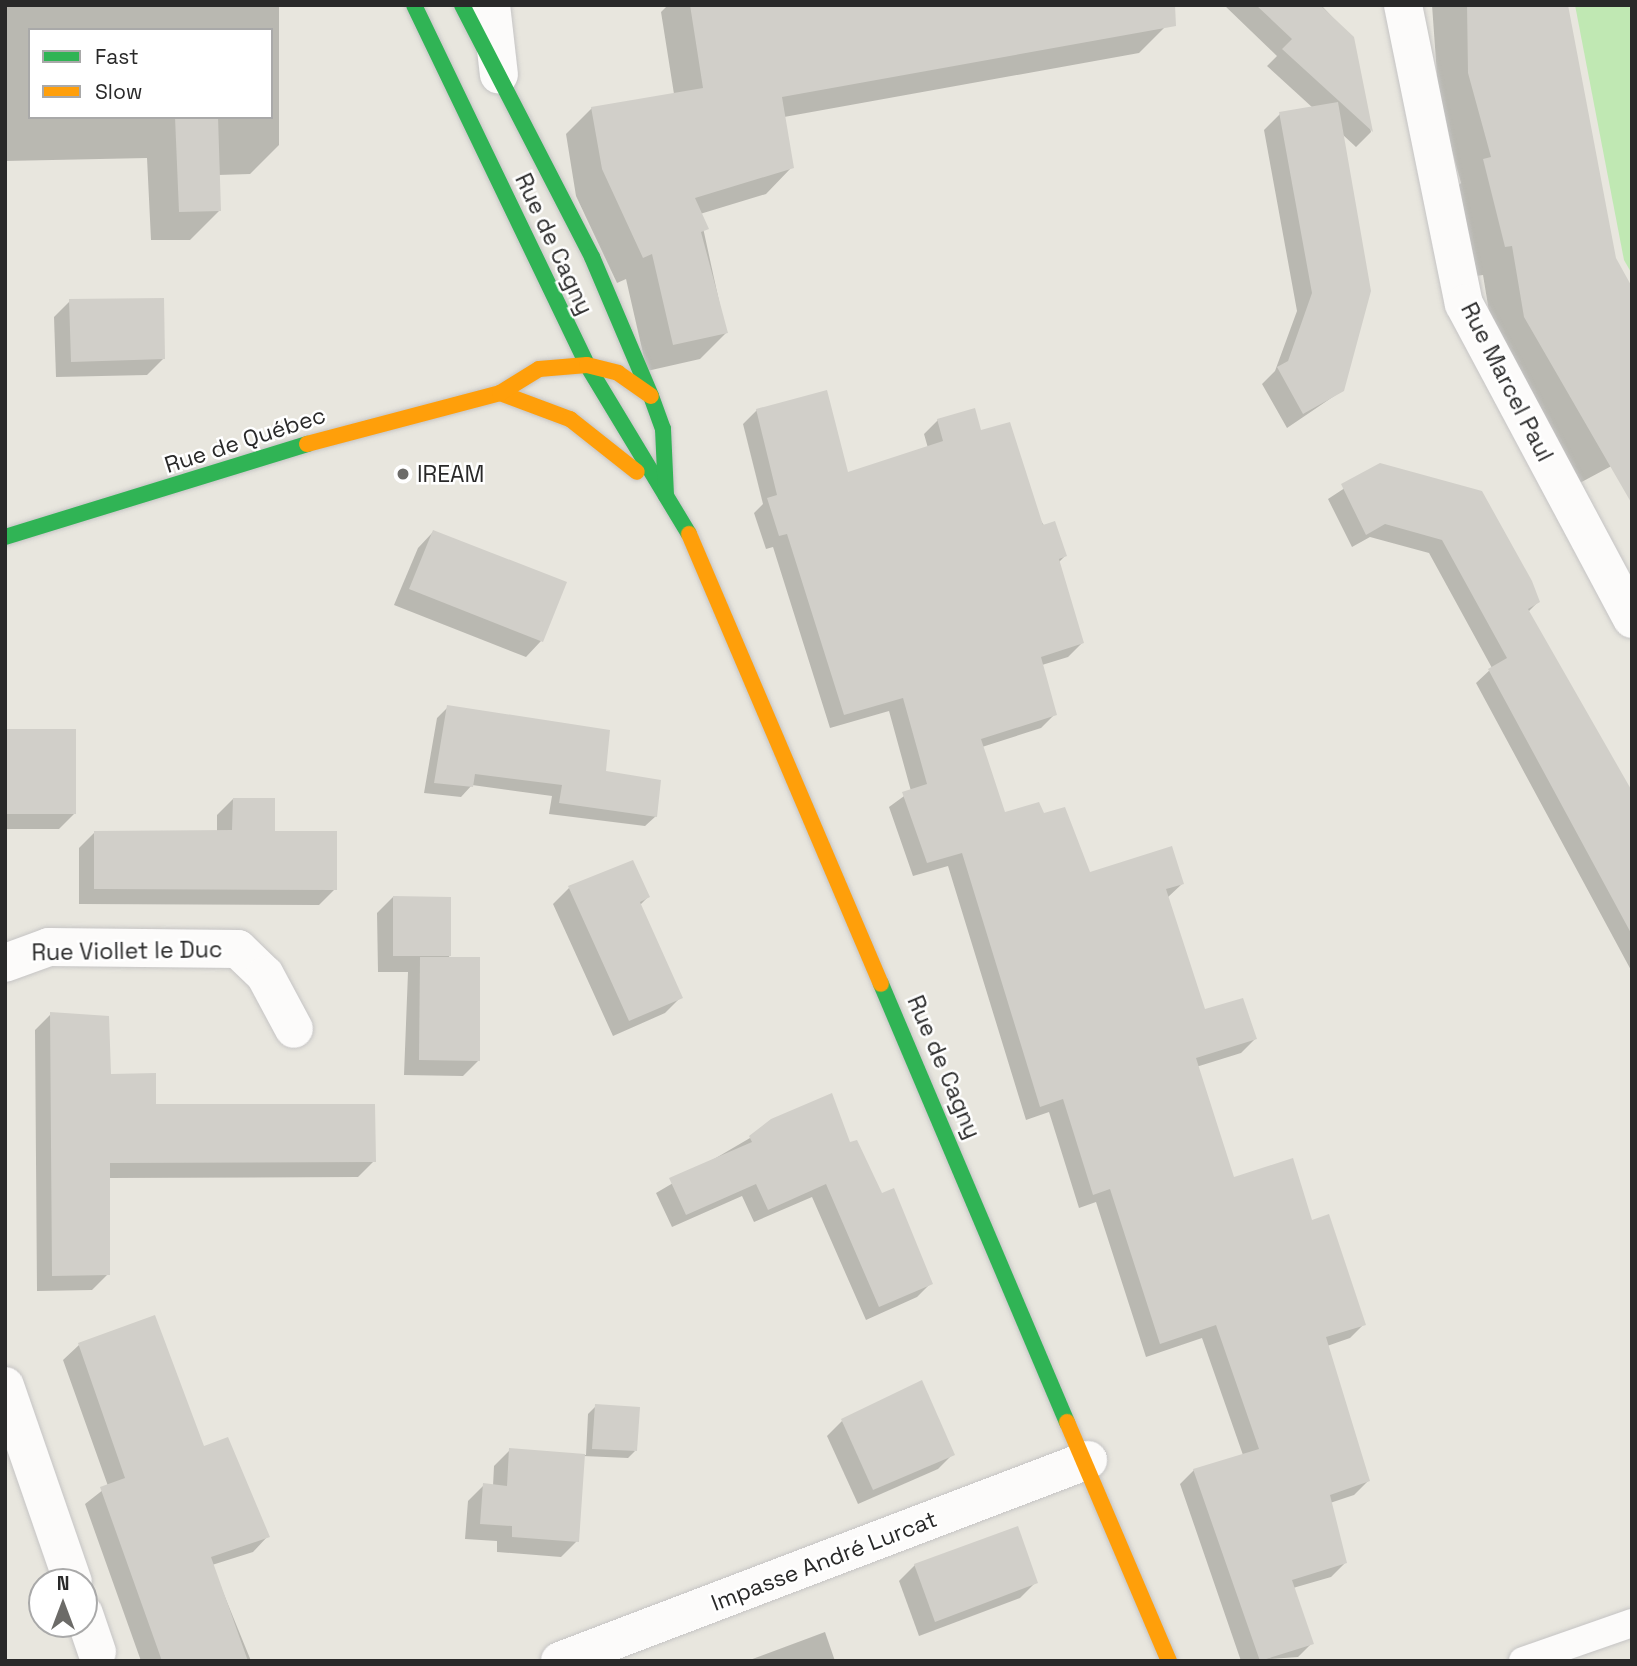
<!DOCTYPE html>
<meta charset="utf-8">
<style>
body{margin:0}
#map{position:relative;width:1637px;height:1666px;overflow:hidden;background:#e8e6de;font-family:"Space Grotesk",sans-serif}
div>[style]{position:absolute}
.green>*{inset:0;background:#c0e8b3}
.shadow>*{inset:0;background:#0003}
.building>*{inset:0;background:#d1cfc9}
.roads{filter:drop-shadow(0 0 2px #c5c4c4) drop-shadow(0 0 2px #c5c4c4)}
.lane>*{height:28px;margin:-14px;padding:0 14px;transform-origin:14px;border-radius:14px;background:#fcfbfa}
.street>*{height:38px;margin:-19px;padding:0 19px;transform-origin:19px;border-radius:19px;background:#fcfbfa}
.fast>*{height:16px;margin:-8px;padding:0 8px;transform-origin:8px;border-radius:8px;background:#30b455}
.slow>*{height:16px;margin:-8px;padding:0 8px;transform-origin:8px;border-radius:8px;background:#ff9f0a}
.dots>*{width:19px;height:19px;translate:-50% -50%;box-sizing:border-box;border:4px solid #fff;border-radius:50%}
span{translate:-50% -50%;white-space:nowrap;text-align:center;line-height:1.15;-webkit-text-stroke:5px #fff;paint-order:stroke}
.street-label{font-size:23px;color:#292929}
.poi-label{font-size:23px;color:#292929}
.left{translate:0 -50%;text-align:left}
.frame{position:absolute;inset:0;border:7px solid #292929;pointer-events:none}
.legend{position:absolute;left:28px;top:28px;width:245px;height:91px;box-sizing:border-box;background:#fff;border:2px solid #a9a9a9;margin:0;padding:9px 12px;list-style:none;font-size:21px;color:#292929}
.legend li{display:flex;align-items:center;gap:14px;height:35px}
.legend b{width:35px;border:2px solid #a9a9a9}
.north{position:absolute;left:28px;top:1568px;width:70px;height:70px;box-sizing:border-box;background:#fff;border:2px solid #a9a9a9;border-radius:50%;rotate:0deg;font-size:19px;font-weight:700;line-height:28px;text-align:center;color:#292929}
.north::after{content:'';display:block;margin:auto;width:24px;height:32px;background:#6c6b68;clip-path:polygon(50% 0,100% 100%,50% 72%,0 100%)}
</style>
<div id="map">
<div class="green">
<div style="clip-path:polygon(1575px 5px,1632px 5px,1632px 274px,1624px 260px)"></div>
</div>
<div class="shadow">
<div style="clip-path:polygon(evenodd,5px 5px,279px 5px,279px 145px,250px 174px,218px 175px,219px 211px,190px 240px,151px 240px,147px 158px,5px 161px,5px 5px,30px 30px,271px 30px,271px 117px,30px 117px,30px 30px)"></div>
<div style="clip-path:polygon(668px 5px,1161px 5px,1165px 27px,1139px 53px,784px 117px,792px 167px,766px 194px,700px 214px,726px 333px,700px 359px,647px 371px,626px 279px,617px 283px,576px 196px,566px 134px,592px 108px,674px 94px,661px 12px)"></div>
<div style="clip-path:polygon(1224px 5px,1321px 5px,1352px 38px,1371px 132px,1356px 147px,1342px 134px,1343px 390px,1287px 428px,1262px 384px,1275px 371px,1297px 311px,1264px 130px,1280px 114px,1313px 108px,1267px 66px,1277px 56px)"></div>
<div style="clip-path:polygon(1432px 5px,1567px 5px,1632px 455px,1576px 485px,1495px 348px,1483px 275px,1476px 276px,1454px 190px,1461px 183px,1439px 103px)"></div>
<div style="clip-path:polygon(70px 301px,163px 359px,147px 375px,56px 377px,54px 317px)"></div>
<div style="clip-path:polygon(757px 410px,847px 475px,928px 448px,924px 434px,938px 420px,980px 432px,1065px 556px,1058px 563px,1082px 643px,1068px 657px,1042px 665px,1055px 714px,1041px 728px,982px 747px,1004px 814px,1043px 815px,1089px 874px,1182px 884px,1167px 898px,1204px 1011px,1255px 1039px,1241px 1053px,1196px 1067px,1233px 1179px,1311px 1222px,1364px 1324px,1350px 1338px,1327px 1346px,1368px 1481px,1354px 1495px,1330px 1503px,1345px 1563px,1331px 1577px,1293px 1588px,1312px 1643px,1298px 1657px,1241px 1661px,1180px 1484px,1194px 1470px,1243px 1455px,1202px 1338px,1146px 1357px,1096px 1202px,1079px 1208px,1049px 1112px,1026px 1120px,948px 866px,913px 876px,889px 807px,911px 791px,889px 711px,830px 728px,773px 547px,766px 549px,754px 513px,763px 504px,743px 424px)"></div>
<div style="clip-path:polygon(1380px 465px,1538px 602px,1528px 612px,1632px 797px,1632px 972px,1476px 683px,1492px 668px,1429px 553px,1370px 537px,1352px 547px,1328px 499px)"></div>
<div style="clip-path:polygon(433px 532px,541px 641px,526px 657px,394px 605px,418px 548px)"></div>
<div style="clip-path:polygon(448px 707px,604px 773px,656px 816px,645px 826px,549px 814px,552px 796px,472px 785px,461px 797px,424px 793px,437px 718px)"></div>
<div style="clip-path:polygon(5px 730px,75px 813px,59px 829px,5px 829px)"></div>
<div style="clip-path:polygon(233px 799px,335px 889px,319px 905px,79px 904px,79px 848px,95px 832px,217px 832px,217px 815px)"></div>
<div style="clip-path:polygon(569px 888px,648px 897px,639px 906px,681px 997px,665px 1013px,613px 1036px,553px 904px)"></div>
<div style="clip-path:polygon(393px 897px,449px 956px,479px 1060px,463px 1076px,404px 1075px,408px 972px,378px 972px,377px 913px)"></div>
<div style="clip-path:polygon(51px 1014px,109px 1076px,154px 1105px,374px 1161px,358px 1177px,108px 1178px,108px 1274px,92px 1290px,37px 1291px,35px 1030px)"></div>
<div style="clip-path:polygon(750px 1138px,849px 1144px,931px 1283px,917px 1297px,866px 1320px,812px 1197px,754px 1222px,742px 1196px,672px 1227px,656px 1193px)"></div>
<div style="clip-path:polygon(79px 1345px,203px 1448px,268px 1536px,253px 1552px,212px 1565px,251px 1661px,141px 1661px,85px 1504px,108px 1486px,63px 1360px)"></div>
<div style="clip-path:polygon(596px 1406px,635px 1451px,628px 1458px,583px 1456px,577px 1541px,561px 1557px,497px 1552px,497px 1541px,465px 1539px,468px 1501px,484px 1485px,493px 1486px,494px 1466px,510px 1450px,586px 1455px,588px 1414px)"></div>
<div style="clip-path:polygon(842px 1421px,953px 1454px,938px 1469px,858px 1504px,827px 1436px)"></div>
<div style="clip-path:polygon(915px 1565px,1036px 1582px,1020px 1598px,919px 1636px,899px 1581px)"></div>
<div style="clip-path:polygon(825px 1632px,835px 1661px,747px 1661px)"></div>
</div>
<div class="building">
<div style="clip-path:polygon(690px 5px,1175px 5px,1176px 26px,782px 97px,794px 168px,695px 198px,709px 229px,701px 232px,728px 333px,673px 345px,652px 254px,643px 258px,602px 169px,591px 107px,703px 88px)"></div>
<div style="clip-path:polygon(1256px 5px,1320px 5px,1354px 37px,1373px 132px,1282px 49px,1292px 39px)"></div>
<div style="clip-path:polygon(1467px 5px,1568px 5px,1616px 258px,1632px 287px,1632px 504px,1524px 317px,1512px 246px,1505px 247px,1483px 159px,1491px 157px,1468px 73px)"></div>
<div style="clip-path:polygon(1338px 102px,1371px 291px,1344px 391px,1303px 414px,1277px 367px,1288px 361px,1312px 293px,1279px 112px)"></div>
<div style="clip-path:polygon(175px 117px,218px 117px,221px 211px,179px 212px)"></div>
<div style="clip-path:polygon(164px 298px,165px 359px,71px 362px,69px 299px)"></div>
<div style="clip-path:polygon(827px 390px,848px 472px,943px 441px,937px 419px,975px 408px,981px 430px,1010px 422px,1043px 525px,1055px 521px,1067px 556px,1059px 559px,1084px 643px,1041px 657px,1057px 715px,981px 739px,1005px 812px,1039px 802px,1044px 813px,1065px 807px,1090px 872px,1172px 846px,1184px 884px,1166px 889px,1205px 1009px,1243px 998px,1257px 1039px,1196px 1058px,1234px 1177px,1293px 1158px,1312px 1220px,1329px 1214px,1366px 1325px,1326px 1337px,1370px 1481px,1330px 1495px,1347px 1563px,1292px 1580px,1314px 1644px,1260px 1661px,1193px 1469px,1259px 1449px,1216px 1325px,1160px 1344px,1110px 1189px,1093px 1195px,1063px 1099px,1040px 1107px,962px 853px,927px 863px,902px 792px,927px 784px,903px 698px,844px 715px,787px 534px,779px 536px,767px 498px,777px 495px,756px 409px)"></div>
<div style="clip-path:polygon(1380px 463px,1482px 491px,1532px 581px,1540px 602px,1528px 609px,1632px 791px,1632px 935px,1488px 669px,1507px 658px,1442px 540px,1385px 524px,1366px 535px,1341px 484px)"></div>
<div style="clip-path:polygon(433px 530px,567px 582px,543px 642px,409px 589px)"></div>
<div style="clip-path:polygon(447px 705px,610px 730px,606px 771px,661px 780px,657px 817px,559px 803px,562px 785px,475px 774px,473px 787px,434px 783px)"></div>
<div style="clip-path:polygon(5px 729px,76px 729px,76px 814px,5px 814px)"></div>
<div style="clip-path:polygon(233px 798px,275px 798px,275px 831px,337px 831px,337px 890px,94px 889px,94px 831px,232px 830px)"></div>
<div style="clip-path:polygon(633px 860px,650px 897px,640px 902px,683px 998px,629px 1021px,568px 886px)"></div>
<div style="clip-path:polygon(393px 896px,451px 897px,451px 956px,393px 956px)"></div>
<div style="clip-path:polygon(420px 957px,480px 957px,480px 1061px,419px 1060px)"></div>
<div style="clip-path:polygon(50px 1012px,109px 1016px,111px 1074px,156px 1073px,156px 1104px,375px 1104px,376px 1162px,110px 1163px,110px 1275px,52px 1276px)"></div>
<div style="clip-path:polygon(832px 1093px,850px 1142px,857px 1140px,882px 1193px,894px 1188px,933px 1284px,879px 1307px,826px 1184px,768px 1210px,756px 1184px,686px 1215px,669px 1178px,752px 1142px,749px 1136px,771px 1119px)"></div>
<div style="clip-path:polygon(155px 1315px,204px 1446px,228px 1437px,270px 1537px,211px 1557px,248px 1661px,162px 1661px,100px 1487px,125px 1478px,78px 1343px)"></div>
<div style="clip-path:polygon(922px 1380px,955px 1455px,873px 1490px,841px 1419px)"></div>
<div style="clip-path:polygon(595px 1404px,640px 1407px,637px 1451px,592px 1449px)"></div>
<div style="clip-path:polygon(509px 1448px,585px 1454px,579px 1542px,512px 1537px,512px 1526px,480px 1524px,483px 1483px,507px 1486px)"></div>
<div style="clip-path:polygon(1018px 1526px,1038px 1583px,935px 1622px,914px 1564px)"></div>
</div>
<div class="roads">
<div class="lane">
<div style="left:1523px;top:1661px;width:115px;rotate:-19.2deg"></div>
</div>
<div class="street">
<div style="left:491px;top:5px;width:70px;rotate:83.5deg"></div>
<div style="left:1403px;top:5px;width:305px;rotate:78.5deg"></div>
<div style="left:1464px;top:304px;width:357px;rotate:61.9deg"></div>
<div style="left:5px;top:963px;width:47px;rotate:-20deg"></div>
<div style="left:49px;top:947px;width:189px;rotate:0.6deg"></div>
<div style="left:238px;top:949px;width:37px;rotate:44deg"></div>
<div style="left:265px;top:975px;width:61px;rotate:61.8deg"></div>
<div style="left:5px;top:1386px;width:207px;rotate:70.9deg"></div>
<div style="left:84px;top:1614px;width:40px;rotate:71.1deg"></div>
<div style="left:560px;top:1661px;width:565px;rotate:-20.84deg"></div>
</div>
<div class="fast">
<div style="left:414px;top:5px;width:399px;rotate:64.3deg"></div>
<div style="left:587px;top:365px;width:197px;rotate:58.9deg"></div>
<div style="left:462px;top:5px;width:284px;rotate:62.7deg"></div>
<div style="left:592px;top:257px;width:151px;rotate:67deg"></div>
<div style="left:651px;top:396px;width:35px;rotate:70deg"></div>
<div style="left:663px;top:429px;width:67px;rotate:87.4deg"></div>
<div style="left:5px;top:537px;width:316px;rotate:-17.1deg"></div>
<div style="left:881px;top:984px;width:476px;rotate:67deg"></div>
</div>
<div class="slow">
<div style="left:500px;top:393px;width:75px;rotate:20.4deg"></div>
<div style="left:570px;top:419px;width:85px;rotate:38.3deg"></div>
<div style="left:307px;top:444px;width:200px;rotate:-14.8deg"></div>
<div style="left:500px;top:393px;width:46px;rotate:-31.6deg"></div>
<div style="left:539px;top:369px;width:48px;rotate:-4.8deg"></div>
<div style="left:587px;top:365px;width:32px;rotate:14deg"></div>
<div style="left:618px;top:373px;width:40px;rotate:34.9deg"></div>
<div style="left:689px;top:534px;width:489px;rotate:66.9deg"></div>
<div style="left:1067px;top:1422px;width:260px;rotate:66.9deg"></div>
</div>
</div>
<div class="dots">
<div style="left:403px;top:474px;background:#6c6b68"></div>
</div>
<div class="street-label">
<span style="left:554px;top:244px;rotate:65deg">Rue de Cagny</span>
<span style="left:1507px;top:382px;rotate:63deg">Rue Marcel Paul</span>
<span style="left:245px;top:440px;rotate:-18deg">Rue de Québec</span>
<span style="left:127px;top:951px;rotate:-1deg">Rue Viollet le Duc</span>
<span style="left:944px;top:1067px;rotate:67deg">Rue de Cagny</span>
<span style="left:824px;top:1561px;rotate:-21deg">Impasse André Lurcat</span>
</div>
<div class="poi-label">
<span class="left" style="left:417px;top:474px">IREAM</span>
</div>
<div class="frame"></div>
<ul class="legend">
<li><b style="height:9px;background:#30b455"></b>Fast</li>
<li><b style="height:9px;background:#ff9f0a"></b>Slow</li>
</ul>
<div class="north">N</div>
</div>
